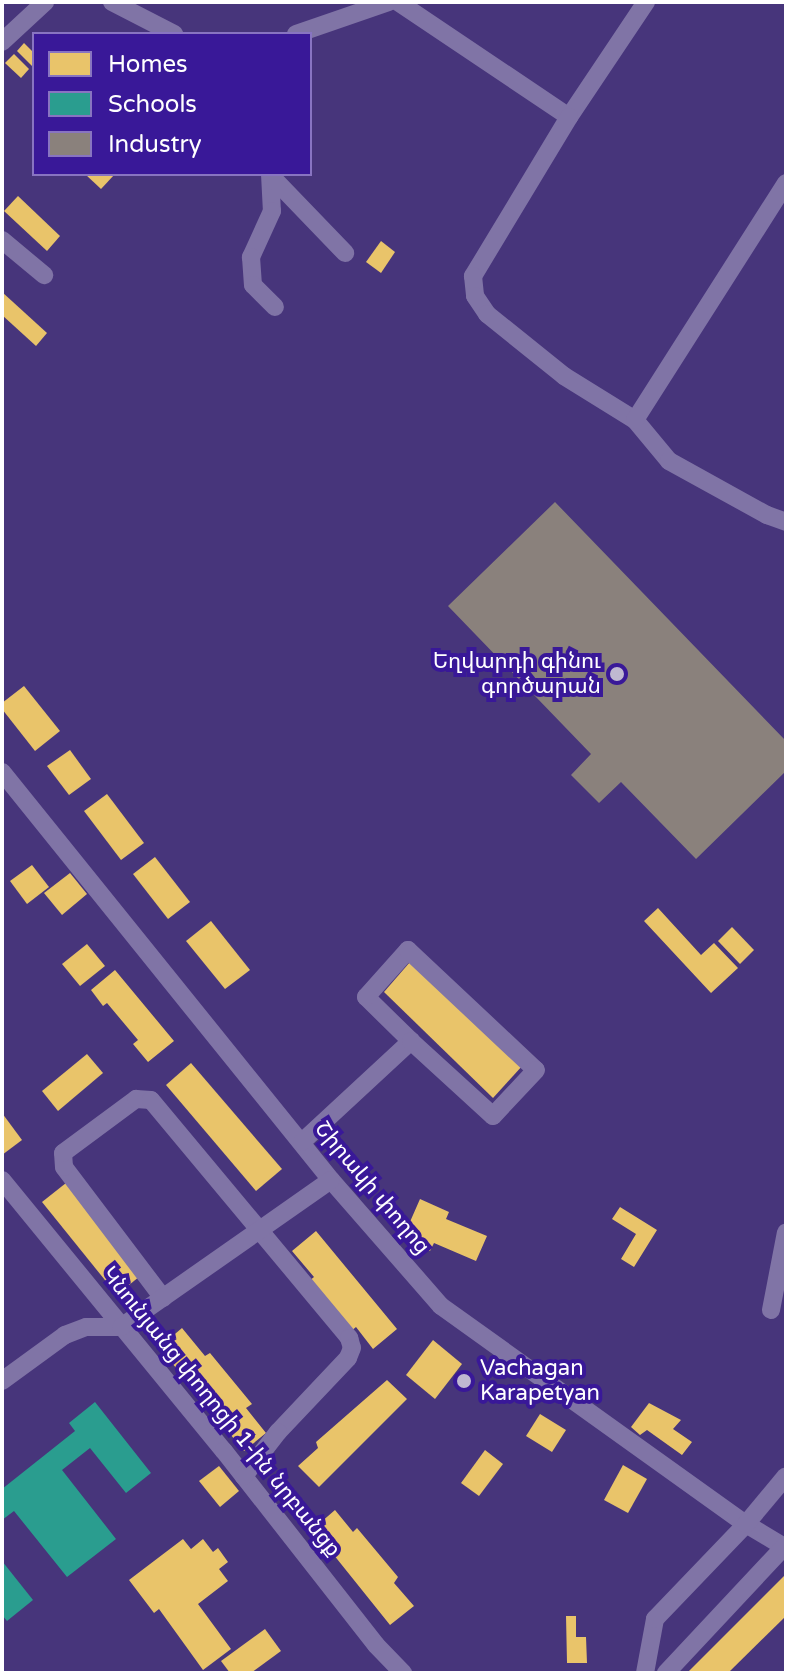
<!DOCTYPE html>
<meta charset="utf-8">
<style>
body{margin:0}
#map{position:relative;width:788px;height:1675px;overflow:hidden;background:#47357b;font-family:"Varela Round","Noto Sans Armenian",sans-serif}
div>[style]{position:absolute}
.homes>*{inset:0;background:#e9c46a}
.schools>*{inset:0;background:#2a9d8f}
.industry>*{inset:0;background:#8a817c}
.minor>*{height:18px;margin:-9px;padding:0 9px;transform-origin:9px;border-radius:9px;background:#8074a6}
.dots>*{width:22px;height:22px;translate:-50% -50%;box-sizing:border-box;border:4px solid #391898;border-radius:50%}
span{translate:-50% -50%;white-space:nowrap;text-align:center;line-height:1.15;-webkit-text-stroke:8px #391898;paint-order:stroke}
.poi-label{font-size:22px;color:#fff}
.right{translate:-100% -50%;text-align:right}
.left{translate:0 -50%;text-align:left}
.street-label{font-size:22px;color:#fff}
.frame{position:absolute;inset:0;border:4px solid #fff;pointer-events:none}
.legend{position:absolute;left:32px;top:32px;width:280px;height:144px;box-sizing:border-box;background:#391898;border:2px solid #8874c1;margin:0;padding:10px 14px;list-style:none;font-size:24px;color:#fff}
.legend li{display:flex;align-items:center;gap:16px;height:40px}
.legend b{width:40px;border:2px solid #8874c1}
</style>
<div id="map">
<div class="homes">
<div style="clip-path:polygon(24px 43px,34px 53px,34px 68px,17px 51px)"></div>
<div style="clip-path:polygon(14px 54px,29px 69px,21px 78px,5px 63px)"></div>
<div style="clip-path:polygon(85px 174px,115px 174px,101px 189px)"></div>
<div style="clip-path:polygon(18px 196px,60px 236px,47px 251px,4px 211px)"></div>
<div style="clip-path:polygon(381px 241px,395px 252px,381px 273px,366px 262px)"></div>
<div style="clip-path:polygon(2px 292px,47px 333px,36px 346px,2px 315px)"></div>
<div style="clip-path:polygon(24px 686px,60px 731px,35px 751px,2px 709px,2px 703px)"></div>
<div style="clip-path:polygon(70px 750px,91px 779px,69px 795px,47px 766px)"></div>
<div style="clip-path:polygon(107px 794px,144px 843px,121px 860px,84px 811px)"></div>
<div style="clip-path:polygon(155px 857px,190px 902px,168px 919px,133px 874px)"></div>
<div style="clip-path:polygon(32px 865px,49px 887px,27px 904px,10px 881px)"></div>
<div style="clip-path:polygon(70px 873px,87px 894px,62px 915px,44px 893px)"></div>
<div style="clip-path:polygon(658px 908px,701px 955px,714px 943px,738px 968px,711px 993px,644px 921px)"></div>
<div style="clip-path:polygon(211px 921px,250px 970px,225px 989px,186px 941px)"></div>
<div style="clip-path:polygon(732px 927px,754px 950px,740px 964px,718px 941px)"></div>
<div style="clip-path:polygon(87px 944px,105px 966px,80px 986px,62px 964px)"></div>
<div style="clip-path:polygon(410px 962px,523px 1065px,493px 1098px,384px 992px)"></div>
<div style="clip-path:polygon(115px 970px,174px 1041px,148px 1062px,133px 1044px,138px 1040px,107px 1003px,103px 1006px,91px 990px)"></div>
<div style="clip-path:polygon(87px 1054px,103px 1073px,58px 1111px,42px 1091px)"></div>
<div style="clip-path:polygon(191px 1063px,282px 1169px,256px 1191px,166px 1085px)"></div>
<div style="clip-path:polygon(2px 1113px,22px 1140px,2px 1155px)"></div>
<div style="clip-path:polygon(66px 1183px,140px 1276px,117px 1295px,42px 1202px)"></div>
<div style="clip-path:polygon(420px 1199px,449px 1212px,446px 1219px,487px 1236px,476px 1261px,434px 1243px,430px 1251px,402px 1240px)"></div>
<div style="clip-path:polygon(620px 1207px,657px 1230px,634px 1267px,621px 1259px,636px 1234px,612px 1219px)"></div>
<div style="clip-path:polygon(316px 1231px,397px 1329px,373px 1349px,356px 1327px,350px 1332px,309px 1281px,314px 1277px,292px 1251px)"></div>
<div style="clip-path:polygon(182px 1328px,205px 1356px,210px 1353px,252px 1404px,246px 1408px,266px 1433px,244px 1451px,163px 1352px,166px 1349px,162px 1345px)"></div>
<div style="clip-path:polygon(433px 1340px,462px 1364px,435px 1399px,406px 1375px)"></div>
<div style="clip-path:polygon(387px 1380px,407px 1399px,319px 1487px,298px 1466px,318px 1448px,316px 1442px)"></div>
<div style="clip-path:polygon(649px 1403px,681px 1420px,673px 1429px,692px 1442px,682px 1455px,647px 1430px,640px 1435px,631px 1427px)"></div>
<div style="clip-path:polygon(540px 1414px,566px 1430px,552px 1452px,526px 1436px)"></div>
<div style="clip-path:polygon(485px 1450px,503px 1464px,479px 1496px,461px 1483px)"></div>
<div style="clip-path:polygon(623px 1465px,647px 1479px,628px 1513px,604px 1500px)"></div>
<div style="clip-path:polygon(219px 1466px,239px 1491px,220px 1507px,199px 1481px)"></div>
<div style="clip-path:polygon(335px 1510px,353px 1532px,357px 1528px,398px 1577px,394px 1583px,414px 1606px,390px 1625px,313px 1529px)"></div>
<div style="clip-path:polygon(183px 1539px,191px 1549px,203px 1539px,213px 1552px,218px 1548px,228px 1562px,219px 1569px,228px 1581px,198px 1604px,231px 1649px,203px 1670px,159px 1609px,154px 1613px,129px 1580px)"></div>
<div style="clip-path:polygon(786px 1574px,786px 1616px,728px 1673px,687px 1673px)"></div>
<div style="clip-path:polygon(566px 1616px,576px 1616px,576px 1637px,586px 1637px,587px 1663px,567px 1663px)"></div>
<div style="clip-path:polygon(265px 1629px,281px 1651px,251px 1673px,230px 1673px,221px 1661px)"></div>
</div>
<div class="schools">
<div style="clip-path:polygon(95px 1402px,151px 1473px,126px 1493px,90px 1448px,62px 1470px,116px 1539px,67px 1577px,14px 1511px,2px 1520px,2px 1489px,75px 1431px,69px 1423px)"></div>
<div style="clip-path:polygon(2px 1561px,33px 1600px,7px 1621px,2px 1615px)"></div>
</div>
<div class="industry">
<div style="clip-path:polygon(555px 502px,786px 741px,786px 771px,696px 859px,621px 782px,599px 803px,571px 775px,591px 754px,448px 606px)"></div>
</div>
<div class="minor">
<div style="left:112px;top:2px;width:70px;rotate:27.3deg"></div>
<div style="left:398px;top:2px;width:206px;rotate:33.9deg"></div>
<div style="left:646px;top:2px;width:138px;rotate:123.8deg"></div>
<div style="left:569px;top:117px;width:186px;rotate:121.1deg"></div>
<div style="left:473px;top:276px;width:20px;rotate:84deg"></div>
<div style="left:475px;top:296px;width:22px;rotate:56deg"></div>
<div style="left:487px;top:314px;width:99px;rotate:38.8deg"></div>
<div style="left:564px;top:376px;width:84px;rotate:31.8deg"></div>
<div style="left:635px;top:420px;width:53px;rotate:50.3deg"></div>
<div style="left:669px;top:461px;width:112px;rotate:28.9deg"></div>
<div style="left:767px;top:515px;width:20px;rotate:20deg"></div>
<div style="left:296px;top:34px;width:98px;rotate:-19deg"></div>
<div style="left:2px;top:42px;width:59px;rotate:-42.9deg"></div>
<div style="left:270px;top:174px;width:37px;rotate:87deg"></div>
<div style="left:272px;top:211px;width:51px;rotate:114.5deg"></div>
<div style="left:251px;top:257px;width:28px;rotate:86deg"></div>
<div style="left:253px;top:285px;width:31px;rotate:45deg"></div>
<div style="left:271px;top:176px;width:107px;rotate:46.1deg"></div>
<div style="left:2px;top:240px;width:55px;rotate:39.8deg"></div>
<div style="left:635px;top:420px;width:281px;rotate:-57.5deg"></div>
<div style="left:2px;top:772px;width:524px;rotate:51.12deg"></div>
<div style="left:331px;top:1180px;width:167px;rotate:48.9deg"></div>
<div style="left:441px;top:1306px;width:375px;rotate:35.6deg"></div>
<div style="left:746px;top:1524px;width:47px;rotate:31deg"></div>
<div style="left:302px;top:1142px;width:149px;rotate:-42.8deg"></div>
<div style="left:411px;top:1041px;width:63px;rotate:-135.6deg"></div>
<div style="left:366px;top:997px;width:63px;rotate:-48.2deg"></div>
<div style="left:408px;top:950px;width:175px;rotate:43.2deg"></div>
<div style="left:536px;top:1070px;width:63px;rotate:133.1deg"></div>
<div style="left:493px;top:1116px;width:111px;rotate:-137.6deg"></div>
<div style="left:2px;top:1180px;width:350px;rotate:50.7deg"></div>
<div style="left:224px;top:1451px;width:246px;rotate:51.9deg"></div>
<div style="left:376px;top:1645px;width:39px;rotate:46deg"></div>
<div style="left:163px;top:1298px;width:164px;rotate:-127.1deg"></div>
<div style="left:64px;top:1167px;width:14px;rotate:-94deg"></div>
<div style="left:63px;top:1153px;width:91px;rotate:-36.5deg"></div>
<div style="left:136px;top:1099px;width:15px;rotate:4deg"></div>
<div style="left:151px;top:1100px;width:310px;rotate:50.2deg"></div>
<div style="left:349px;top:1338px;width:10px;rotate:73deg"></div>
<div style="left:352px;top:1348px;width:11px;rotate:112deg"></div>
<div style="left:348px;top:1358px;width:102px;rotate:133.4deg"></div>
<div style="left:278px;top:1432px;width:56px;rotate:127.7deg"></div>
<div style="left:771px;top:1310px;width:79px;rotate:-79.1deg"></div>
<div style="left:2px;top:1381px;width:78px;rotate:-36.1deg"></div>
<div style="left:65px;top:1335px;width:22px;rotate:-21deg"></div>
<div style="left:86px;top:1327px;width:35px"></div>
<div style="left:121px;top:1327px;width:256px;rotate:-35deg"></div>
<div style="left:645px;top:1673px;width:55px;rotate:-79.5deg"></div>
<div style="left:655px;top:1619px;width:132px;rotate:-46.2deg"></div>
<div style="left:746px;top:1524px;width:62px;rotate:-50.2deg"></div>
<div style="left:666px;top:1673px;width:173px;rotate:-46.9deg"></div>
</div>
<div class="dots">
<div style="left:617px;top:674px;background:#bfb8d1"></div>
<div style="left:464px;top:1381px;background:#bfb8d1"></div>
</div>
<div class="poi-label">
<span class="right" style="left:601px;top:674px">Եղվարդի գինու<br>գործարան</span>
<span class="left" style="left:480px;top:1381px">Vachagan<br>Karapetyan</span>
</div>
<div class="street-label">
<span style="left:372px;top:1188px;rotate:50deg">Շիրակի փողոց</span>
<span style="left:221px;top:1412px;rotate:51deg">Կնունյանց փողոցի 1-ին նրբանցք</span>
</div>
<div class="frame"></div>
<ul class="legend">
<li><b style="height:22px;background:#e9c46a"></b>Homes</li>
<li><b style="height:22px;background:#2a9d8f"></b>Schools</li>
<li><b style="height:22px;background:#8a817c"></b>Industry</li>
</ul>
</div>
